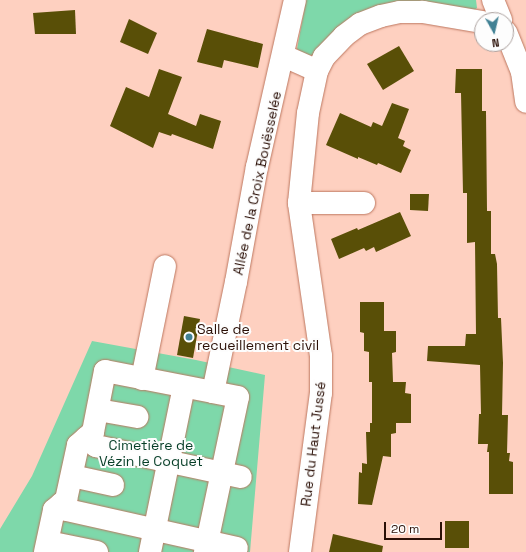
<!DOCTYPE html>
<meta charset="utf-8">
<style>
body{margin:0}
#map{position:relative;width:526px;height:552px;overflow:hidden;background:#fed0c0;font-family:"Space Grotesk",sans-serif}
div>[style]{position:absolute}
.green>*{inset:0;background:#7ed8aa}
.building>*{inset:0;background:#594f07}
.roads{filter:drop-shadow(0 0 1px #bd775f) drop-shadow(0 0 1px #bd775f)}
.minor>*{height:22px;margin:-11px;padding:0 11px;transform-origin:11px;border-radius:11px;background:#fff}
.dots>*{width:11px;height:11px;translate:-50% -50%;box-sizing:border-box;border:2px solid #fdfdfd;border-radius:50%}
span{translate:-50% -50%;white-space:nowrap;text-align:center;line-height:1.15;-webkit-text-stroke:4px #fdfdfd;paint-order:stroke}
.street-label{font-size:14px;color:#2b1007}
.poi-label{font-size:14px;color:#2b1007}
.left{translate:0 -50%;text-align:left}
.park-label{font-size:14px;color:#063e27}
.north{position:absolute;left:474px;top:12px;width:40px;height:40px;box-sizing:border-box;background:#fdfdfd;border:1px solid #a99e9b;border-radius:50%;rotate:172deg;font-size:11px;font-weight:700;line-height:16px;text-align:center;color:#2b1007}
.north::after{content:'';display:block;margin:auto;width:14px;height:18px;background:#418194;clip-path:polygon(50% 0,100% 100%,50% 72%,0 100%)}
.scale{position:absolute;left:384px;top:522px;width:58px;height:18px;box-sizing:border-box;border:2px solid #2b1007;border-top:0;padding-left:5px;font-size:12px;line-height:14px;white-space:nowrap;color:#2b1007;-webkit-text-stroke:3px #fdfdfd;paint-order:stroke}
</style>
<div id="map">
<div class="green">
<div style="clip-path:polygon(306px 0,476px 0,477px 8px,472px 12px,429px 4px,316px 55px,307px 56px,297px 49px)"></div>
<div style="clip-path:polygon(92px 341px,196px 360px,265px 375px,250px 552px,0 552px,0 529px,32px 476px)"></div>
</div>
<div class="building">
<div style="clip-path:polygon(75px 10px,76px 34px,35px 34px,33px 13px)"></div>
<div style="clip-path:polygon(129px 19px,157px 33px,148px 54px,120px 42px)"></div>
<div style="clip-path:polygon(207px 29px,263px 44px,258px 68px,224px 60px,222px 68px,197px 62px)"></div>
<div style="clip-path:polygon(399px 46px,414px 71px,383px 90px,367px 64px)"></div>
<div style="clip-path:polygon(159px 69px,182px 77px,168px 114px,196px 126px,200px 114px,221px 121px,213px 149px,172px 134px,171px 136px,159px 132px,153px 148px,110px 126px,126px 87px,149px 97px)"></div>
<div style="clip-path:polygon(456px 69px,482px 69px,482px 111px,486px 111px,487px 211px,491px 211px,491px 254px,495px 254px,497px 264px,498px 318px,501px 318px,503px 363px,502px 415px,508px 415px,507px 453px,510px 453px,509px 461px,513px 462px,513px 494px,489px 494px,489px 452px,487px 452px,488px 444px,478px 444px,479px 414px,481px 414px,480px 365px,427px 361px,428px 346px,465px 346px,466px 334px,476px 334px,475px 242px,467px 243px,467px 193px,463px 193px,461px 93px,455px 93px)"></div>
<div style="clip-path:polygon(392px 103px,409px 109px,398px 138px,405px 141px,403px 146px,411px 150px,401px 173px,378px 163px,377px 165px,358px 157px,358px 159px,326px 145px,340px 113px,371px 127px,373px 122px,382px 126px)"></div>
<div style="clip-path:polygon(410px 194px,429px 194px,428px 211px,410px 210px)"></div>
<div style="clip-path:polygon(400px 212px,411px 236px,376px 252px,374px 247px,366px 251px,364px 248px,339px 259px,331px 239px,357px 228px,358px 230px)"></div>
<div style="clip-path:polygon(360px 302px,384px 302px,384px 331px,396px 331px,396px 352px,392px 353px,393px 382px,406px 382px,405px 393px,411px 394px,411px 423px,396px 423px,396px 433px,391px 434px,391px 457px,383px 456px,372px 505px,358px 504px,359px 472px,362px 473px,362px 463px,367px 464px,366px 432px,370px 432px,370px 423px,372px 423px,372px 382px,369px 382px,369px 352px,364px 351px,364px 333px,360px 332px)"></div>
<div style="clip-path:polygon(184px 316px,200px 319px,193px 358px,177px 355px)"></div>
<div style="clip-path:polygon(445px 521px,469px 521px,469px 548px,445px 548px)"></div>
<div style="clip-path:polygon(333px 534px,383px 546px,382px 552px,329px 552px)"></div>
</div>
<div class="roads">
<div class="minor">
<div style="left:493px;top:0;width:22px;rotate:68deg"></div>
<div style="left:506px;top:32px;width:43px;rotate:68.2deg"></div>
<div style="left:522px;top:72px;width:30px;rotate:82deg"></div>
<div style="left:284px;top:56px;width:36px;rotate:24deg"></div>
<div style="left:299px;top:203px;width:65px"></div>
<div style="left:142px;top:379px;width:115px;rotate:-78.5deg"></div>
<div style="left:98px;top:410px;width:40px;rotate:10deg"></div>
<div style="left:86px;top:438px;width:13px;rotate:39deg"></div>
<div style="left:96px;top:446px;width:148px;rotate:12.1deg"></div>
<div style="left:72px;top:476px;width:42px;rotate:12.4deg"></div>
<div style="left:61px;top:504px;width:8px;rotate:45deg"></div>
<div style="left:67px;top:510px;width:174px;rotate:12.6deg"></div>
<div style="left:48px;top:542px;width:50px;rotate:11.5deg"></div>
<div style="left:45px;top:552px;width:43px;rotate:-77.9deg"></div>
<div style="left:54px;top:510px;width:16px;rotate:-40deg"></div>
<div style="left:66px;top:500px;width:56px;rotate:-77.7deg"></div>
<div style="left:78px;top:445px;width:20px;rotate:-41deg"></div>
<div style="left:93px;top:432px;width:62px;rotate:-78.9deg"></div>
<div style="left:105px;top:371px;width:110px;rotate:11deg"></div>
<div style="left:213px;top:392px;width:112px;rotate:-78.2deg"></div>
<div style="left:236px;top:282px;width:117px;rotate:-79.7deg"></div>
<div style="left:257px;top:167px;width:171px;rotate:-77.2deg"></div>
<div style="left:150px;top:552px;width:168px;rotate:-78.4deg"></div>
<div style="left:205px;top:552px;width:158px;rotate:-78deg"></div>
<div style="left:238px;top:397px;width:25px;rotate:-169deg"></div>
<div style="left:300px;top:552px;width:160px;rotate:-82.5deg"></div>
<div style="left:321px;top:393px;width:37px;rotate:-90deg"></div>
<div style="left:321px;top:356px;width:155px;rotate:-98.2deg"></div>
<div style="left:299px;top:203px;width:90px;rotate:-84.3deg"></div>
<div style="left:308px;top:113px;width:43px;rotate:-77.9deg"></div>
<div style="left:317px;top:71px;width:16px;rotate:-63deg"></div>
<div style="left:324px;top:57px;width:29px;rotate:-46deg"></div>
<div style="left:344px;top:36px;width:20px;rotate:-37deg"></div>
<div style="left:360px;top:24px;width:22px;rotate:-21deg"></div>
<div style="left:381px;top:16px;width:19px;rotate:-12deg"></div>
<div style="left:400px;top:12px;width:23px"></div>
<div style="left:423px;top:12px;width:60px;rotate:9.6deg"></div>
</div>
</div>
<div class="dots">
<div style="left:189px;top:337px;background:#418194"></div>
</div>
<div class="street-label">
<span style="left:257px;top:183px;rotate:-78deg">Allée de la Croix Bouësselée</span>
<span style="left:313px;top:444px;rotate:-83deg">Rue du Haut Jussé</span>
</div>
<div class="poi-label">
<span class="left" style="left:197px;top:337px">Salle de<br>recueillement civil</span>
</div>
<div class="park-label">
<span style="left:151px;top:453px">Cimetière de<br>Vézin le Coquet</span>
</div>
<div class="north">N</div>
<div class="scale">20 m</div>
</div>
